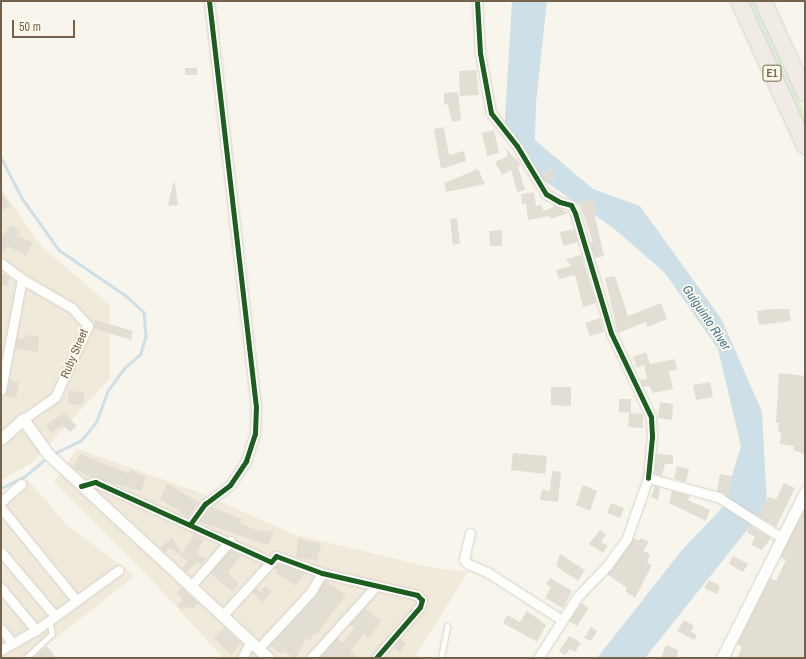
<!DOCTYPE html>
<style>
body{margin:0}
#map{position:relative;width:806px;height:659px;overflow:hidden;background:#f7f5ec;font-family:"Archivo Narrow",sans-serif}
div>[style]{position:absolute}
.residential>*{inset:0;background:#f0eada}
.green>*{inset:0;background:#e0eed7}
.water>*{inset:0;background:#cee0e7}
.stream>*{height:2.5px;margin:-1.25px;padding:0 1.25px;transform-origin:1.25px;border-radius:1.25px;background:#cee0e7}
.building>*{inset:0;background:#e3ded3}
.roads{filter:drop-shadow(0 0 1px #d6d2ca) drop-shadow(0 0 1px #d6d2ca)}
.service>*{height:4.5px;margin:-2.25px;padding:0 2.25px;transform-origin:2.25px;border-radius:2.25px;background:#fefefc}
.minor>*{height:9px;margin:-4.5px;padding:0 4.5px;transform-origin:4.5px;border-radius:4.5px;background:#fefefc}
.tertiary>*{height:11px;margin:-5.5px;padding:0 5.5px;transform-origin:5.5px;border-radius:5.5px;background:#fefefc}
.motorway>*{height:16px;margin:-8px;padding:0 8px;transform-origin:8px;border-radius:8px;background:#f1ebe5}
.cycleway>*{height:5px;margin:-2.5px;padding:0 2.5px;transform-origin:2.5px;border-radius:2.5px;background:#1b5e20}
span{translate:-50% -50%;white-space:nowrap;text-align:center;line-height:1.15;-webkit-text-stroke:3.5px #fefbed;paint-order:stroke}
.shield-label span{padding:1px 3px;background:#fefbed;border:1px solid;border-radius:3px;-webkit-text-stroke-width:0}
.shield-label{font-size:11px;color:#75624c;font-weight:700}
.street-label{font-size:12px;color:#75624c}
.water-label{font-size:13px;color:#49768f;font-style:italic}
.frame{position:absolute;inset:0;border:2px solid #75624c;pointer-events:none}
.scale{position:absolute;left:12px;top:20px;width:63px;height:18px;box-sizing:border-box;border:2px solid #75624c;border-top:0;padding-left:5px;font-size:12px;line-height:14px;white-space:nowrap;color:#75624c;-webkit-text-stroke:3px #fefbed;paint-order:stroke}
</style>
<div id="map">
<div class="residential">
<div style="clip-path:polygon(1px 189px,42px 247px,110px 305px,110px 378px,34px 461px,1px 481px)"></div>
<div style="clip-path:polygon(77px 449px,196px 491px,293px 534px,429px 567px,468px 572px,416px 655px,421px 658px,223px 658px,150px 578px,54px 482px)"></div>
<div style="clip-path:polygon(28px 480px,66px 524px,135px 576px,30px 658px,1px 658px,1px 494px)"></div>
</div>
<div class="green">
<div style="clip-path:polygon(746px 1px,754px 1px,805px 113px,805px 131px)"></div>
</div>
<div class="water">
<div style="clip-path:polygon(512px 1px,547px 1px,536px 103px,535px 140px,593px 189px,640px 206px,722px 320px,762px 412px,767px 505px,645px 658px,597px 658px,682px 550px,722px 508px,741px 446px,718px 349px,665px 273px,612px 227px,543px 180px,504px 136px)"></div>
</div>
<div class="stream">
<div style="left:1px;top:157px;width:46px;rotate:62.9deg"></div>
<div style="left:22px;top:198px;width:64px;rotate:54.6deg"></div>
<div style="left:59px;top:250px;width:80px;rotate:34.3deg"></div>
<div style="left:125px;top:295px;width:25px;rotate:42deg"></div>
<div style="left:144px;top:312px;width:24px;rotate:85deg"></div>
<div style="left:146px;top:336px;width:19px;rotate:106deg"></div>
<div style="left:141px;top:354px;width:21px;rotate:139deg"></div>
<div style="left:125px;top:368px;width:29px;rotate:126deg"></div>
<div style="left:108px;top:391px;width:33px;rotate:110deg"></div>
<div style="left:97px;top:422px;width:25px;rotate:130deg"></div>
<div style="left:81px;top:441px;width:32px;rotate:154deg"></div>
<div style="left:1px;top:488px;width:25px;rotate:-26deg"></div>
<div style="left:24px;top:477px;width:31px;rotate:-40deg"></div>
</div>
<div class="building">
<div style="clip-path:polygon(185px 68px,197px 68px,197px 75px,185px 75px)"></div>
<div style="clip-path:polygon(476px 70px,479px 95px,460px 96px,459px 71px)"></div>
<div style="clip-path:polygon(458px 92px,461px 120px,452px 122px,448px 104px,444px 105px,444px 93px)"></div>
<div style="clip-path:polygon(444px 127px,449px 155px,464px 151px,466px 161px,441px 169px,434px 129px)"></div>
<div style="clip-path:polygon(494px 130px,499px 153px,487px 156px,482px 133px)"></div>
<div style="clip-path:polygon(505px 147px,521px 165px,518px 167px,525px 190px,517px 192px,511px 170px,502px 175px,495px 162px,508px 156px)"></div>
<div style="clip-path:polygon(551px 168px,556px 177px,547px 181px,542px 176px)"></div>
<div style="clip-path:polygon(478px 169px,485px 184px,446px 192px,444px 183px)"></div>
<div style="clip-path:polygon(173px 183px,175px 183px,178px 205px,168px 206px)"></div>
<div style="clip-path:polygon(1px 191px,10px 206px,3px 210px,1px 206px)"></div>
<div style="clip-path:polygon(534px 192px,536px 206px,542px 205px,543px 211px,555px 206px,568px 213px,551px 219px,550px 216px,528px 220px,526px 203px,522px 204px,521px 194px)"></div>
<div style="clip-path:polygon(584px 200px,593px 201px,597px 211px,594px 212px,604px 256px,595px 258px,590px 243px,593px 242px,579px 202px)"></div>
<div style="clip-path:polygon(457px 218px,460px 243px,453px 245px,450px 219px)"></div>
<div style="clip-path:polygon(12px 225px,20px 232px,18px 235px,33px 243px,26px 256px,8px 246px,1px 254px,1px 237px)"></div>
<div style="clip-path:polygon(574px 229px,578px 242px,563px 246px,560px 232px)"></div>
<div style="clip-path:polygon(502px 230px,502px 246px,490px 246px,489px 231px)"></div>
<div style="clip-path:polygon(581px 255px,596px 303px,583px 307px,575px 275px,559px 279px,556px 270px,571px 266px,566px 259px)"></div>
<div style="clip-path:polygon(1px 274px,10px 277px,8px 286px,1px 285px)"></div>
<div style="clip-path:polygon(615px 276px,628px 316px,661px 303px,667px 319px,647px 327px,646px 322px,618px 333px,605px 278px)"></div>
<div style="clip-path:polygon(771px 309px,789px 309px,791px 321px,759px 325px,757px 311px)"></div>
<div style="clip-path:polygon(600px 318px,604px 332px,590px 336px,585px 323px)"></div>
<div style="clip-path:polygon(95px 320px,133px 331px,131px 340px,93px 328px)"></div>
<div style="clip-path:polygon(25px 335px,39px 337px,38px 352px,15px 349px,17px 338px,24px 339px)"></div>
<div style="clip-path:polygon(646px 352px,650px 364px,675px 359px,677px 370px,669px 371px,673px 389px,652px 393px,650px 386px,643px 387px,640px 380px,647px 379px,644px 365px,637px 368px,633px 357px)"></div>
<div style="clip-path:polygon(779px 373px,805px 376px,805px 454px,793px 450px,794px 446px,780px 444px,781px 432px,778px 432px,779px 423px,776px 423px)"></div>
<div style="clip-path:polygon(9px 380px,19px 382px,16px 398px,5px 396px)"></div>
<div style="clip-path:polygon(710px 382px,713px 397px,696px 400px,693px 385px)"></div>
<div style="clip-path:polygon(551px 387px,571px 387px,571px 406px,551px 405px)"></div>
<div style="clip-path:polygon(69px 391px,84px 392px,83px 405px,68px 404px)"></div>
<div style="clip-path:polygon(619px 399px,631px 399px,631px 413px,619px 412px)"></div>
<div style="clip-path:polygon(660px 402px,673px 404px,672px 420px,658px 418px)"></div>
<div style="clip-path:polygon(64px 413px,77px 426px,70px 432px,63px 425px,51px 433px,46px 425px)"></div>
<div style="clip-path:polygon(629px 413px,643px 414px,643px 428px,628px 427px)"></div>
<div style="clip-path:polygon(513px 453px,547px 456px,545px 474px,511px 470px)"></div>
<div style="clip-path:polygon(80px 454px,129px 474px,131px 470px,138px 473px,146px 478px,141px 491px,91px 477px,73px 468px)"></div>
<div style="clip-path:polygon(656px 454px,673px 455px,673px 464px,665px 464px,662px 476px,654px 474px)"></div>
<div style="clip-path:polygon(677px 466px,689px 469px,686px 482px,674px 479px)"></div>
<div style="clip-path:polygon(552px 471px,561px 472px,558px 502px,540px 500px,542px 489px,550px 491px)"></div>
<div style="clip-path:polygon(720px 474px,732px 476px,728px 495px,717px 491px)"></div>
<div style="clip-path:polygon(167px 483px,198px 502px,188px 517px,160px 499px)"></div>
<div style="clip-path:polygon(784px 483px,795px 488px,776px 527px,758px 516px,768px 497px,776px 499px)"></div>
<div style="clip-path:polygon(583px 485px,597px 491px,590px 511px,576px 505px)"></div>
<div style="clip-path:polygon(655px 486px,660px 488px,658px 500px,651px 497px)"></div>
<div style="clip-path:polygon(672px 491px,690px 496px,688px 500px,710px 510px,706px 521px,669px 503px)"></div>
<div style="clip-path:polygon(611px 503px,624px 508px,620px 518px,607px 513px)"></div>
<div style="clip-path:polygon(212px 507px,241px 519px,240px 523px,253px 529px,274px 532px,268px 545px,199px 522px)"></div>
<div style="clip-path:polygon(805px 508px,805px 658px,737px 658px,742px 647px,737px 644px,770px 578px,776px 581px,786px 560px,780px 557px)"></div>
<div style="clip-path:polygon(750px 525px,771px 538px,762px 550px,751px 545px,755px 537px,747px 532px)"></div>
<div style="clip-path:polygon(600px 530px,606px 534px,601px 542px,608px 546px,603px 553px,589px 544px)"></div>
<div style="clip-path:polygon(194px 534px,203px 541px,197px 553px,206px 559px,201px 565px,197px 562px,187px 572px,182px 568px,188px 561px,170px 548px,165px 553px,160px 548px,172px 538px,182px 553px)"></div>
<div style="clip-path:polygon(298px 538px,321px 544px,317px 561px,296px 557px)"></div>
<div style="clip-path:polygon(633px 538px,639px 541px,641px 538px,649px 542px,643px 551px,650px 554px,647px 562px,652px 565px,635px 598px,625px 591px,627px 588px,607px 574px)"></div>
<div style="clip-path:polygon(230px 550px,241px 555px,228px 573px,239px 584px,232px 592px,210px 573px)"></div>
<div style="clip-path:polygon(560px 554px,585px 570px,578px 581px,556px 566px)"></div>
<div style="clip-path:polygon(733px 556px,748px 564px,743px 572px,729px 564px)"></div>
<div style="clip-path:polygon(278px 563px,305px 573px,296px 586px,275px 573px,277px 570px,274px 568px)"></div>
<div style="clip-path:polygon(550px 578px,572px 591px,563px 608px,545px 598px,551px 587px,546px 584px)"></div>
<div style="clip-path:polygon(325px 580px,346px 595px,316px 635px,314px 634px,310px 641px,306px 638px,296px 658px,284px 652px,280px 654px,270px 645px,316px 596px)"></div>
<div style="clip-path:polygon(709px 580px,720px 586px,717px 594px,704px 588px)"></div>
<div style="clip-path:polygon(265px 586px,272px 592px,262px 602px,252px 592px,256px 588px,260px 592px)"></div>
<div style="clip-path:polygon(182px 588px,198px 603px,192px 610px,187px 606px,182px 610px,177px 606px,183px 600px,176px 593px)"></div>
<div style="clip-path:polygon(581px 603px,589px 608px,577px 626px,569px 621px)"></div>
<div style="clip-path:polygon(365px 608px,381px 621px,369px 638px,364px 633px,350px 651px,358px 658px,319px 658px,337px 638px,343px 643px,354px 628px,350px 624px)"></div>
<div style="clip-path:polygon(527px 611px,546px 625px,537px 642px,503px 623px,507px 615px,520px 622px)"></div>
<div style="clip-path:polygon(684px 620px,694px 626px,691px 632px,697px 635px,694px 640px,677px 631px)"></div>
<div style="clip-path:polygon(224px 627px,241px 643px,231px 656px,214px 638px)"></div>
<div style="clip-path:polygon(591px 627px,597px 631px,591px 641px,584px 638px)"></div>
<div style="clip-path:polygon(569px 636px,581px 643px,575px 652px,570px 649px,565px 655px,559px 651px)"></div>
<div style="clip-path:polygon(400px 639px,406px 644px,400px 653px,393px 647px)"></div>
<div style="clip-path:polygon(666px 645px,678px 650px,677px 658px,661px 658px)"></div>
<div style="clip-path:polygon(47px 646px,56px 658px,32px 658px,39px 652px)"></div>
</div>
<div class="roads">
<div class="service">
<div style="left:26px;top:658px;width:35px;rotate:-43deg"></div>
<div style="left:52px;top:634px;width:14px;rotate:-102deg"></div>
<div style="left:441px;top:658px;width:32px;rotate:-79deg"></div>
</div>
<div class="minor">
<div style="left:477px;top:1px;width:52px;rotate:86.7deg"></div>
<div style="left:480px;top:53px;width:61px;rotate:79.6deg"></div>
<div style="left:491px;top:113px;width:42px;rotate:51.8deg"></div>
<div style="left:517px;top:146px;width:56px;rotate:58.9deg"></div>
<div style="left:546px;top:194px;width:16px;rotate:30deg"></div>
<div style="left:560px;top:202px;width:11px;rotate:15deg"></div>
<div style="left:571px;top:205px;width:9px;rotate:63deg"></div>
<div style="left:575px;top:213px;width:125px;rotate:73.3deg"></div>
<div style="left:611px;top:333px;width:93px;rotate:64.5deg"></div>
<div style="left:651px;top:417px;width:20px;rotate:87deg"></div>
<div style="left:652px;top:437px;width:41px;rotate:95.6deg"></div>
<div style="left:1px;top:263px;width:26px;rotate:37deg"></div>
<div style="left:22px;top:279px;width:58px;rotate:30.1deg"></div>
<div style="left:72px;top:308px;width:24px;rotate:48deg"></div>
<div style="left:88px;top:326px;width:78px;rotate:114.9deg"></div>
<div style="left:55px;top:397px;width:39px;rotate:145deg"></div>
<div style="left:1px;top:390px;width:113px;rotate:-79.3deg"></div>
<div style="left:81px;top:486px;width:15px;rotate:-16deg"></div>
<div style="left:95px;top:482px;width:193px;rotate:24.4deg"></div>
<div style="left:271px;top:562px;width:8px;rotate:-50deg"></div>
<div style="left:276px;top:556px;width:49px;rotate:20.3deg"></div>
<div style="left:322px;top:573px;width:98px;rotate:13deg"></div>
<div style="left:417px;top:595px;width:7px;rotate:45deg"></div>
<div style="left:422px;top:600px;width:7px;rotate:106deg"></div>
<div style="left:420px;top:607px;width:67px;rotate:130.8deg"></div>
<div style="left:1px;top:502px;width:27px;rotate:-42deg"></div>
<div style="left:1px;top:508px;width:119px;rotate:50.8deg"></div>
<div style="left:191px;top:523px;width:24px;rotate:-54deg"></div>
<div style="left:205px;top:504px;width:31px;rotate:-37deg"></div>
<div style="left:230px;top:485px;width:29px;rotate:-56deg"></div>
<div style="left:246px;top:461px;width:28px;rotate:-72deg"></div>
<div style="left:255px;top:434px;width:27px;rotate:-88deg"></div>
<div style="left:256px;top:407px;width:409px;rotate:-96.6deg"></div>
<div style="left:470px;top:533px;width:27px;rotate:103deg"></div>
<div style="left:464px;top:559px;width:6px;rotate:51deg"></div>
<div style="left:468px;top:564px;width:21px;rotate:23deg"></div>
<div style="left:487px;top:572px;width:89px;rotate:32.6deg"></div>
<div style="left:1px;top:552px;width:84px;rotate:49.8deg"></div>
<div style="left:190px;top:587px;width:61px;rotate:-49deg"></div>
<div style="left:1px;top:588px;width:55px;rotate:50.2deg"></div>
<div style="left:222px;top:616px;width:73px;rotate:-47.8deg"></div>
<div style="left:1px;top:629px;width:17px;rotate:50deg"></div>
<div style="left:258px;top:649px;width:78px;rotate:-47.1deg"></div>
<div style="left:311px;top:592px;width:22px;rotate:-60deg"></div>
<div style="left:1px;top:650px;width:40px;rotate:-29.7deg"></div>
<div style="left:36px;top:630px;width:102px;rotate:-35.9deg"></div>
<div style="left:242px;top:658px;width:17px;rotate:-62deg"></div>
<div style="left:311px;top:658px;width:97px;rotate:-47.9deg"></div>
<div style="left:538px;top:658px;width:74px;rotate:-57.2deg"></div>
<div style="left:578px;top:596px;width:42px;rotate:-46deg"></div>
<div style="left:607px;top:566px;width:34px;rotate:-54deg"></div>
<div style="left:627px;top:538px;width:64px;rotate:-70.7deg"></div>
<div style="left:648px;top:478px;width:73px;rotate:15.2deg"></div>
<div style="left:718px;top:497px;width:76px;rotate:32.6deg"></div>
</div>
<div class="tertiary">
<div style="left:1px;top:439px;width:30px;rotate:-42deg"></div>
<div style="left:23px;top:419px;width:43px;rotate:54.5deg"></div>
<div style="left:48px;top:454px;width:300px;rotate:42.8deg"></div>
<div style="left:722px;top:658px;width:186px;rotate:-63.4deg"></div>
</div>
<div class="motorway">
<div style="left:739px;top:1px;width:159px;rotate:65.5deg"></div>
<div style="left:763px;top:1px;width:101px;rotate:65.5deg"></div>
</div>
</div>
<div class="cycleway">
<div style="left:477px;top:1px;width:52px;rotate:86.7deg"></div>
<div style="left:480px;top:53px;width:61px;rotate:79.6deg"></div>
<div style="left:491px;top:113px;width:42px;rotate:51.8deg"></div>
<div style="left:517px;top:146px;width:56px;rotate:58.9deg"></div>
<div style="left:546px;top:194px;width:16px;rotate:30deg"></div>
<div style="left:560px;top:202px;width:11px;rotate:15deg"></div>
<div style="left:571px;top:205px;width:9px;rotate:63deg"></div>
<div style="left:575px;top:213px;width:125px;rotate:73.3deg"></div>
<div style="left:611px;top:333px;width:93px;rotate:64.5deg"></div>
<div style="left:651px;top:417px;width:20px;rotate:87deg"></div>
<div style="left:652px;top:437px;width:41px;rotate:95.6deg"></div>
<div style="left:81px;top:486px;width:15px;rotate:-16deg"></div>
<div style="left:95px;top:482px;width:193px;rotate:24.4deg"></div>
<div style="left:271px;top:562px;width:8px;rotate:-50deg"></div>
<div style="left:276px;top:556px;width:49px;rotate:20.3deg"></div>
<div style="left:322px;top:573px;width:98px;rotate:13deg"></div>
<div style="left:417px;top:595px;width:7px;rotate:45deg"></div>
<div style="left:422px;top:600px;width:7px;rotate:106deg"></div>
<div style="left:420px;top:607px;width:67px;rotate:130.8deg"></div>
<div style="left:191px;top:523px;width:24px;rotate:-54deg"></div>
<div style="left:205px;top:504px;width:31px;rotate:-37deg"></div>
<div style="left:230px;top:485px;width:29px;rotate:-56deg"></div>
<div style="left:246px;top:461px;width:28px;rotate:-72deg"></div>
<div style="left:255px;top:434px;width:27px;rotate:-88deg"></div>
<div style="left:256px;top:407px;width:409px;rotate:-96.6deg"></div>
</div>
<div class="shield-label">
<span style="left:772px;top:73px">E1</span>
</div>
<div class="street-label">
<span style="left:75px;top:354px;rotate:-67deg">Ruby Street</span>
</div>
<div class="water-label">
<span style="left:706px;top:318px;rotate:56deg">Guiguinto River</span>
</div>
<div class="frame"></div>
<div class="scale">50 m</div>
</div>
